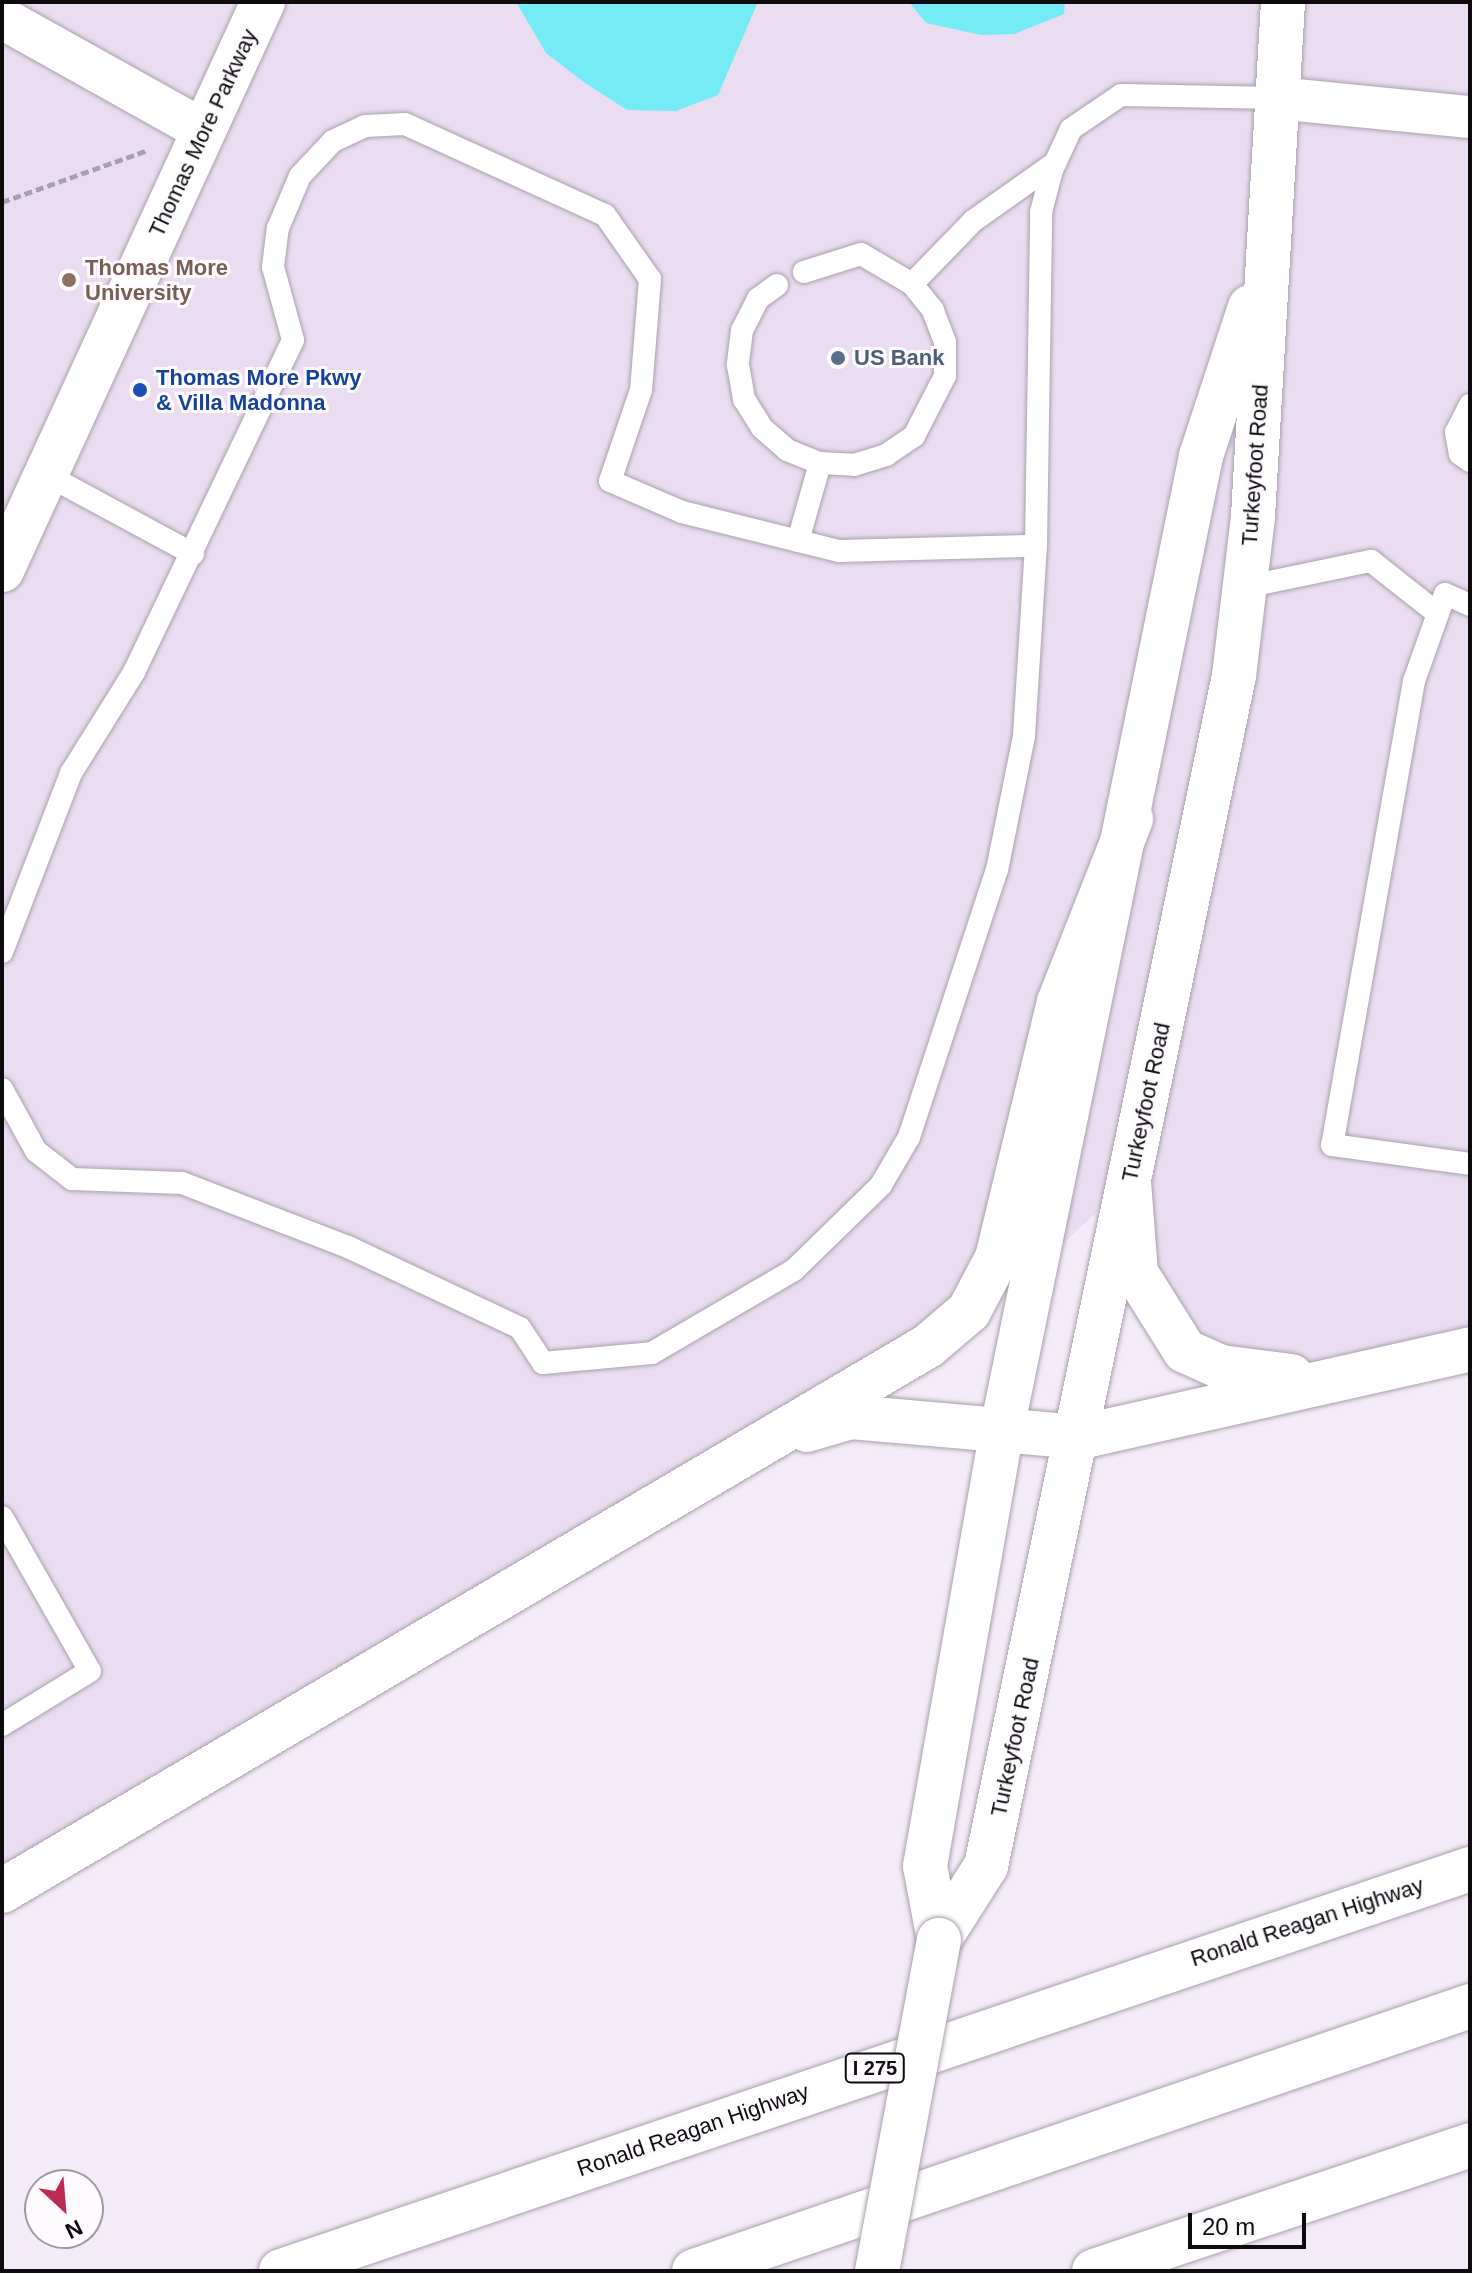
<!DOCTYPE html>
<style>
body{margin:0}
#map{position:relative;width:1472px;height:2273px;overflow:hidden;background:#f4ebf8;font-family:Arial,sans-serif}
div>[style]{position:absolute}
.built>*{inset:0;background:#ebddf1}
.water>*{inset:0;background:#75ebf6}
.path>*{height:5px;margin-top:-2.5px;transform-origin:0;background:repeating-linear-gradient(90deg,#a8a1ab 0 8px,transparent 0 12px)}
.roads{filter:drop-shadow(0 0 2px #a9a0ac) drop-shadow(0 0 2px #a9a0ac)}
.service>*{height:22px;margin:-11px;padding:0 11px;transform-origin:11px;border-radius:11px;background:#fff}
.minor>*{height:42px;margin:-21px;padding:0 21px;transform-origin:21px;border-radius:21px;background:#fff}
.tertiary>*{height:44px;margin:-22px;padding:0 22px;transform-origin:22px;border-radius:22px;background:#fff}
.secondary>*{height:44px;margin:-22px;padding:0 22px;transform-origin:22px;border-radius:22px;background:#fff}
.motorway>*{height:44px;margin:-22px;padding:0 22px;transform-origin:22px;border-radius:22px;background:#fff}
.bridges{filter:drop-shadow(0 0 2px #a9a0ac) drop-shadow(0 0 2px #a9a0ac)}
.secondary-bridge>*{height:44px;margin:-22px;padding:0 22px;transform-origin:22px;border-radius:22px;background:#fff}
.dots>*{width:22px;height:22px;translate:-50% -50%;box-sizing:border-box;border:4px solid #fdfbfe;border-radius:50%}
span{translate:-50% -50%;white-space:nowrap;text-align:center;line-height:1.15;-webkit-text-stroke:6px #fdfbfe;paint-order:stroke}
.shield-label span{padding:2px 6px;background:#fdfbfe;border:2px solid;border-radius:6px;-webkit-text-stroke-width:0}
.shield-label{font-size:20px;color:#0e0b0f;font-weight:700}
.street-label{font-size:22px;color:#0e0b0f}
.education-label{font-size:22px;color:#785e54;font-weight:700}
.left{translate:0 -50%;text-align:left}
.service-label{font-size:22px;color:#4e5e75;font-weight:700}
.transit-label{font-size:22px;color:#164399;font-weight:700}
.frame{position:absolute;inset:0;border:4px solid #0e0b0f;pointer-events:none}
.north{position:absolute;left:24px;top:2169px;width:80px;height:80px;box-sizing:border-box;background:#fdfbfe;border:2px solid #9d9b9e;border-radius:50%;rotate:154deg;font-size:22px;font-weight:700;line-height:32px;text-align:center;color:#0e0b0f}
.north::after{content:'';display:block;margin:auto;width:28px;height:36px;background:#ba2a53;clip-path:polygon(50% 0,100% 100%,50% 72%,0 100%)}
.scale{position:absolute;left:1188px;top:2213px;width:118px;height:36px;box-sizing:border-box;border:4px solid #0e0b0f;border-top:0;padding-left:10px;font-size:24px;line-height:28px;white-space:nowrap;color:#0e0b0f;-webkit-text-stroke:6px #fdfbfe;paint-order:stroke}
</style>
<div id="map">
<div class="built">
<div style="clip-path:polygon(2px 2px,1470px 2px,1470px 1349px,1362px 1372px,1185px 1351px,1128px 1183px,1040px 1265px,997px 1258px,969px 1311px,2px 1891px)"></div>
</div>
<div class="water">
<div style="clip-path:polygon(516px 2px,758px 2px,718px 95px,676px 111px,627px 110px,585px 83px,546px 53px)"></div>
<div style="clip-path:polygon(909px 2px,1065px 2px,1064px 14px,1014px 34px,981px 35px,926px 23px)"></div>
</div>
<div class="path">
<div style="left:2px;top:202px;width:155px;rotate:-19.6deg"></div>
</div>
<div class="roads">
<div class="service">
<div style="left:912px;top:284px;width:88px;rotate:-45.9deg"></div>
<div style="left:973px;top:221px;width:100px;rotate:-35.3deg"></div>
<div style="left:777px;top:285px;width:24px;rotate:144deg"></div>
<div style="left:758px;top:299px;width:35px;rotate:117deg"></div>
<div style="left:742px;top:330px;width:35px;rotate:97deg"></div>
<div style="left:738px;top:365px;width:35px;rotate:80deg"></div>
<div style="left:744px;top:399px;width:34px;rotate:58deg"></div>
<div style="left:762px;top:428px;width:33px;rotate:41deg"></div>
<div style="left:787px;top:450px;width:35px;rotate:22deg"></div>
<div style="left:820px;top:463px;width:34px;rotate:3deg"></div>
<div style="left:854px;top:465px;width:34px;rotate:-17deg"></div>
<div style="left:886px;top:455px;width:34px;rotate:-34deg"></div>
<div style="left:914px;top:436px;width:68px;rotate:-62.7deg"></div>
<div style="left:945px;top:376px;width:34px;rotate:-90deg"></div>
<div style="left:945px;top:342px;width:34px;rotate:-111deg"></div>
<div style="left:933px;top:310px;width:33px;rotate:-129deg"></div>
<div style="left:912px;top:284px;width:59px;rotate:-149.5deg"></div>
<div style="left:861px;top:254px;width:60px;rotate:162.5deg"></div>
<div style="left:1470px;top:405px;width:30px;rotate:117deg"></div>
<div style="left:1456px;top:432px;width:22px;rotate:80deg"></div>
<div style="left:1460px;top:454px;width:12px;rotate:35deg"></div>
<div style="left:47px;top:475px;width:166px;rotate:28.4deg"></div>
<div style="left:798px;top:541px;width:81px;rotate:-74.2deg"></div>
<div style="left:1245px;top:587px;width:129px;rotate:-11.7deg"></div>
<div style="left:1371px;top:561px;width:85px;rotate:38.3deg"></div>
<div style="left:1470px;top:605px;width:27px;rotate:-156deg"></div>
<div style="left:1445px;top:594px;width:92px;rotate:109.6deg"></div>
<div style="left:1414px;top:681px;width:471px;rotate:100deg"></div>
<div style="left:1332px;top:1145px;width:139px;rotate:7.8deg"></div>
<div style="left:2px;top:952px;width:192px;rotate:-68.9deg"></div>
<div style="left:71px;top:773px;width:119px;rotate:-58deg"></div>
<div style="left:134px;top:672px;width:368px;rotate:-64.4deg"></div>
<div style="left:293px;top:340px;width:76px;rotate:-105.3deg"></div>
<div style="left:273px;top:267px;width:39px;rotate:-83deg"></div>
<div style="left:278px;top:228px;width:56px;rotate:-67.1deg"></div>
<div style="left:300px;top:176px;width:48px;rotate:-46.7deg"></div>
<div style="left:333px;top:141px;width:35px;rotate:-25deg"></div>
<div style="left:365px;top:126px;width:40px;rotate:-2.9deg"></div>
<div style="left:405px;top:124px;width:220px;rotate:24.5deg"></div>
<div style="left:605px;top:215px;width:78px;rotate:54.9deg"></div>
<div style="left:650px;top:279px;width:111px;rotate:94.6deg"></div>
<div style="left:641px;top:390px;width:96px;rotate:108.8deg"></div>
<div style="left:610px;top:481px;width:78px;rotate:23.3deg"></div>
<div style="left:682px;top:512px;width:162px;rotate:14deg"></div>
<div style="left:839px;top:551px;width:197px;rotate:-1.5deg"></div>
<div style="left:2px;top:1089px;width:71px;rotate:61.3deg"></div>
<div style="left:36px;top:1151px;width:46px;rotate:37.9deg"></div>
<div style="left:72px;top:1179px;width:110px;rotate:2.1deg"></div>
<div style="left:182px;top:1183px;width:178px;rotate:21.1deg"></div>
<div style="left:348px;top:1247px;width:190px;rotate:25.2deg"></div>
<div style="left:520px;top:1328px;width:42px;rotate:56.7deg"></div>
<div style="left:543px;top:1363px;width:109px;rotate:-5.2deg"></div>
<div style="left:652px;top:1353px;width:164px;rotate:-30.3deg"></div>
<div style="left:794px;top:1270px;width:122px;rotate:-44.3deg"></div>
<div style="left:881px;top:1185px;width:56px;rotate:-59.7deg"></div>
<div style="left:909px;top:1137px;width:281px;rotate:-71.8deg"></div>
<div style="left:997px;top:870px;width:137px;rotate:-78.6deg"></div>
<div style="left:1024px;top:736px;width:190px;rotate:-86.4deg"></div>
<div style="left:1036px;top:546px;width:334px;rotate:-89.1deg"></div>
<div style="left:1041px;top:212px;width:43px;rotate:-75.3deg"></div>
<div style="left:1052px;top:170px;width:45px;rotate:-65.1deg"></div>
<div style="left:1071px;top:129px;width:60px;rotate:-34.2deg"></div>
<div style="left:1121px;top:95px;width:155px;rotate:1.1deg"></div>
<div style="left:2px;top:1517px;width:177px;rotate:60.3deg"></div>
<div style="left:90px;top:1671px;width:103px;rotate:148.5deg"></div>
</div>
<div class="minor">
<div style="left:2px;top:18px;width:231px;rotate:29.2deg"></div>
<div style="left:1276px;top:98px;width:195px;rotate:5.6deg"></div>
</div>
<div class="tertiary">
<div style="left:2px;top:570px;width:625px;rotate:-65.32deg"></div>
</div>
<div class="secondary">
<div style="left:939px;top:1940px;width:88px;rotate:-57.6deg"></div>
<div style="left:986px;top:1866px;width:1216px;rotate:-78.23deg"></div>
<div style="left:1234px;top:676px;width:161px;rotate:-83.2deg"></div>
<div style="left:1253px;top:516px;width:515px;rotate:-86.66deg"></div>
<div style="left:939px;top:1940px;width:75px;rotate:-100.7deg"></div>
<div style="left:925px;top:1866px;width:444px;rotate:-80deg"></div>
<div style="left:1002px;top:1429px;width:993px;rotate:-78.44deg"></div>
<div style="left:1201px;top:456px;width:157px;rotate:-71.8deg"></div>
</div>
<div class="motorway">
<div style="left:1129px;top:1182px;width:91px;rotate:85.6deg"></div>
<div style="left:1136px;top:1273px;width:92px;rotate:57.9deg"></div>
<div style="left:1185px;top:1351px;width:39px;rotate:24deg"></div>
<div style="left:1221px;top:1367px;width:71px;rotate:7.3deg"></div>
<div style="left:807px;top:1430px;width:46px;rotate:-16.5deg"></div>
<div style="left:851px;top:1417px;width:231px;rotate:5deg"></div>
<div style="left:1081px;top:1437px;width:399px;rotate:-12.7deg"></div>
<div style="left:2px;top:1891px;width:1074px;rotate:-30.48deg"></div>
<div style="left:928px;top:1346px;width:54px;rotate:-40.5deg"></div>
<div style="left:969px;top:1311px;width:60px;rotate:-62.2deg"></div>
<div style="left:997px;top:1258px;width:263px;rotate:-76.4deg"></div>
<div style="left:1059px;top:1002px;width:197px;rotate:-68.5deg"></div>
<div style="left:281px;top:2271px;width:1255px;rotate:-18.68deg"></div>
<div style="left:694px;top:2271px;width:820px;rotate:-18.85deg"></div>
<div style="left:1094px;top:2271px;width:397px;rotate:-18.5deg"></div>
</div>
</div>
<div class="bridges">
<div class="secondary-bridge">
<div style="left:877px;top:2271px;width:337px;rotate:-79.4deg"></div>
</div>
</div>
<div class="dots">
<div style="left:69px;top:280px;background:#8d6e63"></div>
<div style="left:838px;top:358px;background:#5c6f8a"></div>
<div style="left:140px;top:390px;background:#1a4fb4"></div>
</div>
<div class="shield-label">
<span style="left:875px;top:2068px">I 275</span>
</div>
<div class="street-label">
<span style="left:203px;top:133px;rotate:-65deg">Thomas More Parkway</span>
<span style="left:1255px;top:465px;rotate:-86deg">Turkeyfoot Road</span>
<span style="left:1146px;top:1102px;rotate:-78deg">Turkeyfoot Road</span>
<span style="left:1015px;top:1737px;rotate:-78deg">Turkeyfoot Road</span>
<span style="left:1307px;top:1922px;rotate:-18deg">Ronald Reagan Highway</span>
<span style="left:693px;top:2130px;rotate:-19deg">Ronald Reagan Highway</span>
</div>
<div class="education-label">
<span class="left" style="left:85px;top:280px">Thomas More<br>University</span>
</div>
<div class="service-label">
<span class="left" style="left:854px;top:358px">US Bank</span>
</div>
<div class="transit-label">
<span class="left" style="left:156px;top:390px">Thomas More Pkwy<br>&amp; Villa Madonna</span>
</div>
<div class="frame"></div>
<div class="north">N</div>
<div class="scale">20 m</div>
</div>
